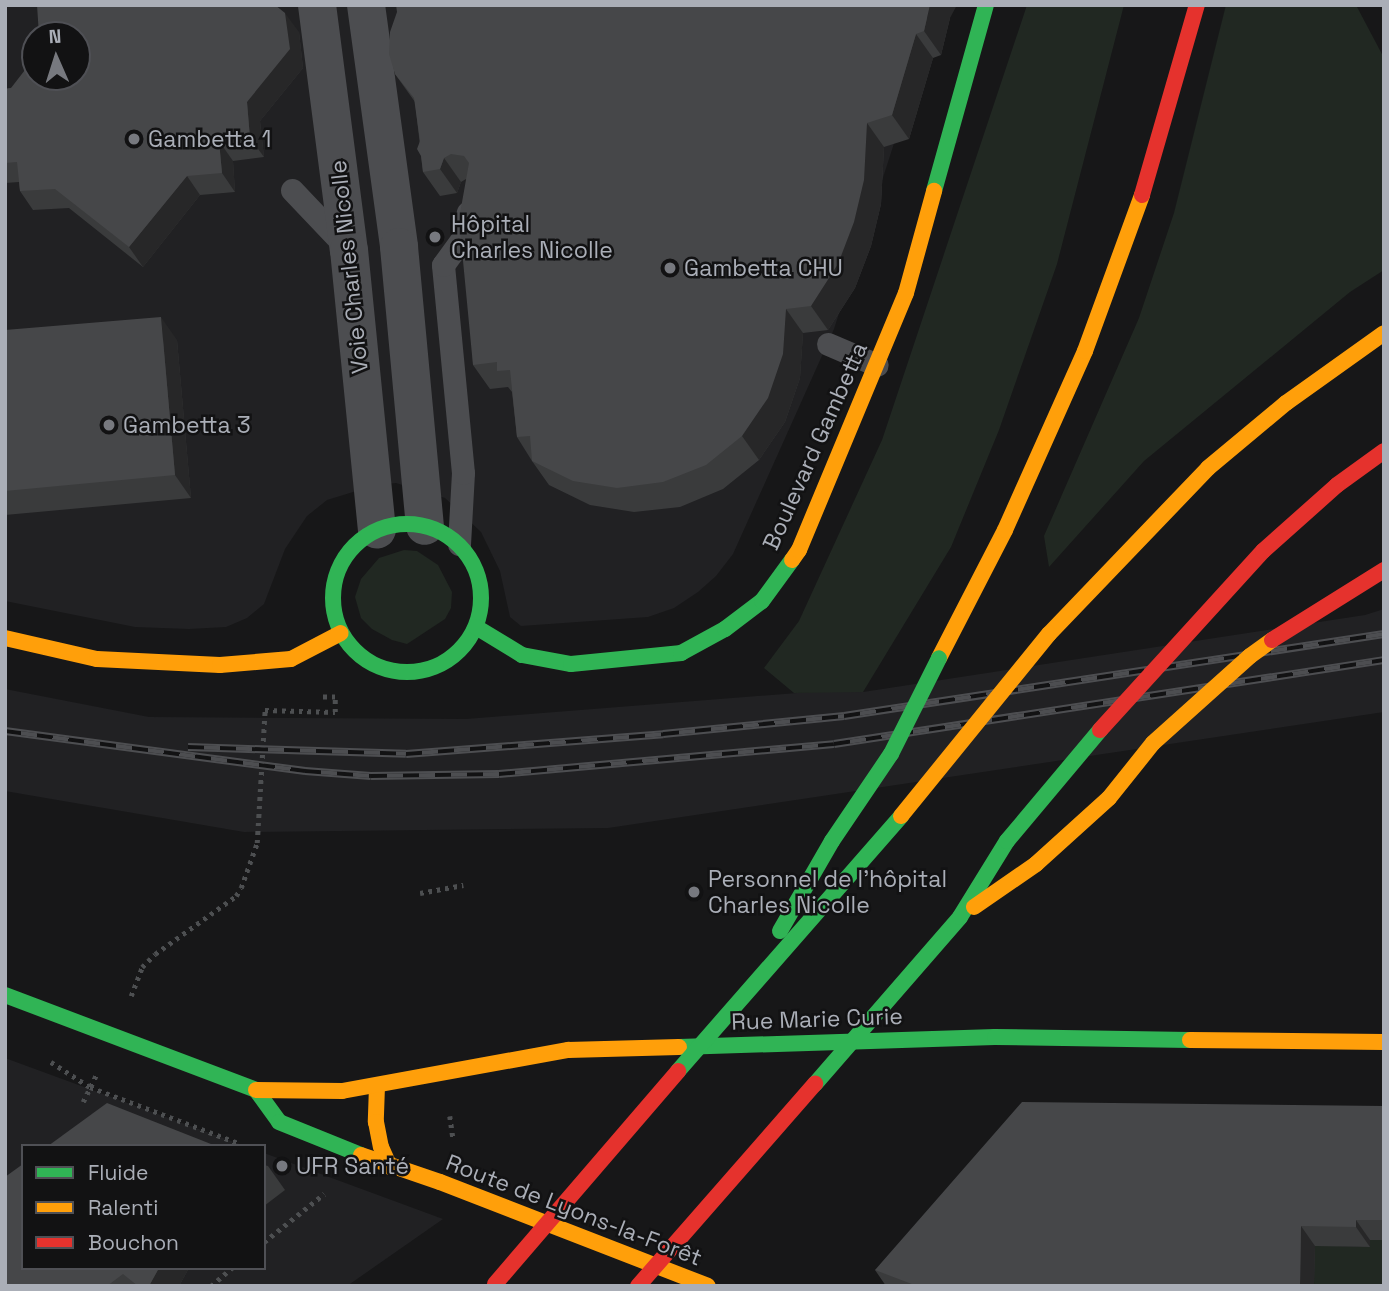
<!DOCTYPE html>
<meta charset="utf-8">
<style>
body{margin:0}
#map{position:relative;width:1389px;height:1291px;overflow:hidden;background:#171718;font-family:"Space Grotesk",sans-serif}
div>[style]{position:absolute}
.built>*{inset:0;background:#212123}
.green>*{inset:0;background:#212822}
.path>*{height:4.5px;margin-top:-2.25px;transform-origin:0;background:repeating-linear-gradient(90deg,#4d4f51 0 3.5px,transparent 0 8.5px)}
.lane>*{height:23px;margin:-11.5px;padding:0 11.5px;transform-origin:11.5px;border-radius:11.5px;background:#4c4d50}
.street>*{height:38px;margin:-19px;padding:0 19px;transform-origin:19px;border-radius:19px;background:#4c4d50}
.fast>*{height:16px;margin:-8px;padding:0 8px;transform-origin:8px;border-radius:8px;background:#30b455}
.fast>.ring{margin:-8px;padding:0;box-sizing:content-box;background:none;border:16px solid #30b455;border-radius:50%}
.slow>*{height:16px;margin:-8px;padding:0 8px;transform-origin:8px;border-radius:8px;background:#ff9f0a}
.jam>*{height:16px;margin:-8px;padding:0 8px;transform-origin:8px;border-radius:8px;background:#e5322d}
.rail>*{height:8px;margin-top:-4px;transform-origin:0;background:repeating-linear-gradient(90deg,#121213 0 16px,#4d4e51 0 32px);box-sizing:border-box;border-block:2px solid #4d4e51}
.fast-bridge>*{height:16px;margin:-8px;padding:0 8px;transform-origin:8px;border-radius:8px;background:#30b455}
.slow-bridge>*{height:16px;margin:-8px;padding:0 8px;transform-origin:8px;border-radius:8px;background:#ff9f0a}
.jam-bridge>*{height:16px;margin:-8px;padding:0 8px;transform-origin:8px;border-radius:8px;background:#e5322d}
.wall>*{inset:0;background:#3a3b3c}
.shaded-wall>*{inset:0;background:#272728}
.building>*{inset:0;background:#464749}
.dots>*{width:19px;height:19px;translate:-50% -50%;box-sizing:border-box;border:4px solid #121213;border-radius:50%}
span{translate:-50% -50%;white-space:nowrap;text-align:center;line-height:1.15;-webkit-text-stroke:5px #121213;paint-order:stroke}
.poi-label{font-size:23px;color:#aaaeb7}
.left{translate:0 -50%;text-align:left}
.street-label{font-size:23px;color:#aaaeb7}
.frame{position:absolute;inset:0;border:7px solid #aaaeb7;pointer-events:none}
.legend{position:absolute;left:21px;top:1144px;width:245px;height:126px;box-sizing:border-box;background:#121213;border:2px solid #4f5055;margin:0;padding:9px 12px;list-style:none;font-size:21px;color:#aaaeb7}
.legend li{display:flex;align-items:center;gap:14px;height:35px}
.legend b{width:35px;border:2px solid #4f5055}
.north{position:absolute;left:21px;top:21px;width:70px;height:70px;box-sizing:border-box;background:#121213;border:2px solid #4f5055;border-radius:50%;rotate:357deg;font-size:19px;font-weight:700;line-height:28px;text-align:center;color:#aaaeb7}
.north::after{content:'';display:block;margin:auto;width:24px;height:32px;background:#77797f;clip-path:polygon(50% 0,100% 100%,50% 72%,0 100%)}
</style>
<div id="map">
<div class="built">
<div style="clip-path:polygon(evenodd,5px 5px,942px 5px,922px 57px,834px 329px,733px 554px,716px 576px,698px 592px,674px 608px,648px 617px,521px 626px,510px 617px,500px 571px,481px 532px,445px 498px,396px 483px,376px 485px,327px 500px,307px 516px,285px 549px,264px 604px,247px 618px,226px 627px,189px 629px,135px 627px,5px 601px,5px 5px,35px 35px,77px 35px,77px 77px,35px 77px,35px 35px)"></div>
<div style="clip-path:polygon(1384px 609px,1384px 712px,608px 828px,244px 832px,5px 791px,5px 689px,149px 717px,466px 719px,810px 692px,863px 692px,1365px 615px)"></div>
<div style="clip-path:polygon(5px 1058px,245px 1146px,23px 1146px,23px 1268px,264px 1268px,264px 1153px,443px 1219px,347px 1286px,5px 1286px)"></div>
</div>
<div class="green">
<div style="clip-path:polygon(1027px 5px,1124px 5px,1057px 264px,999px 430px,951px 547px,863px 692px,794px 693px,764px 668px,799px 621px,882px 440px)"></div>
<div style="clip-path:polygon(1226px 5px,1356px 5px,1384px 58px,1384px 270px,1350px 292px,1144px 461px,1049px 567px,1044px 536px,1139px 318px,1174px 213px)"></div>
<div style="clip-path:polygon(404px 550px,417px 551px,438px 565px,452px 592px,451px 608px,445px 619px,407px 644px,392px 640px,372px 629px,361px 618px,355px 597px,361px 579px,379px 558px)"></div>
<div style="clip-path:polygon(1315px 1239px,1336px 1246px,1369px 1247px,1370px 1240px,1384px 1240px,1384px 1286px,1314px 1286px)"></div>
</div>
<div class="path">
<div style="left:420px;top:893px;width:44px;rotate:-10.5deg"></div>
<div style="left:131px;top:996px;width:31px;rotate:-69deg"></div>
<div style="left:142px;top:967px;width:18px;rotate:-45deg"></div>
<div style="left:155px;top:954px;width:100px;rotate:-35.6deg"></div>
<div style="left:236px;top:896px;width:9px;rotate:-58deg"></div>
<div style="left:241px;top:888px;width:48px;rotate:-70.4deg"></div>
<div style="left:257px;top:843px;width:133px;rotate:-86.6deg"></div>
<div style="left:265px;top:710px;width:70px;rotate:1.6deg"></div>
<div style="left:335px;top:712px;width:15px;rotate:-90deg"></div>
<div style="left:335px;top:697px;width:17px;rotate:180deg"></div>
<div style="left:51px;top:1062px;width:46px;rotate:32.7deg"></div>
<div style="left:90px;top:1087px;width:158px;rotate:20.7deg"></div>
<div style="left:83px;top:1102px;width:30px;rotate:-64deg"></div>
<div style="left:450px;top:1116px;width:22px;rotate:82deg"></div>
<div style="left:264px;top:1242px;width:77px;rotate:-38.7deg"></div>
<div style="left:211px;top:1286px;width:28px;rotate:-41deg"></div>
</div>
<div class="lane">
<div style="left:292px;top:190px;width:83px;rotate:46.5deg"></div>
<div style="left:828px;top:344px;width:53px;rotate:23.2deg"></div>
<div style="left:459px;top:544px;width:71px;rotate:-86.8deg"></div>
<div style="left:463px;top:473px;width:209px;rotate:-95.5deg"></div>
<div style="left:443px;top:265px;width:34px;rotate:-54deg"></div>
<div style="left:463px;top:237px;width:25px;rotate:-79deg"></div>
</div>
<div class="street">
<div style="left:317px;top:5px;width:247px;rotate:82.6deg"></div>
<div style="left:349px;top:250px;width:281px;rotate:84.3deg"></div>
<div style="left:366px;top:5px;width:244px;rotate:82.2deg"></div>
<div style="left:399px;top:247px;width:280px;rotate:84.7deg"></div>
</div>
<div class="fast">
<div style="left:934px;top:191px;width:193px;rotate:-74.4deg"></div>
<div class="ring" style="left:333px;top:524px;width:132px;height:132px"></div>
<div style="left:476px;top:627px;width:54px;rotate:31.3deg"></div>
<div style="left:522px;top:655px;width:50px;rotate:10.4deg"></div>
<div style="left:571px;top:664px;width:111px;rotate:-5.7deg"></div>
<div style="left:681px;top:653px;width:50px;rotate:-28.6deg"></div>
<div style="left:725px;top:629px;width:46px;rotate:-37.1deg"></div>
<div style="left:762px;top:601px;width:51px;rotate:-53.8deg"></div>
<div style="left:5px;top:995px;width:268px;rotate:20.7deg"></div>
<div style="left:256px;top:1090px;width:39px;rotate:54deg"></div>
<div style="left:279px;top:1122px;width:88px;rotate:21.9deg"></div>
<div style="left:679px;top:1047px;width:316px;rotate:-1.8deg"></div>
<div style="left:995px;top:1037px;width:195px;rotate:0.9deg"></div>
</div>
<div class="slow">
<div style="left:792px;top:560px;width:12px;rotate:-55deg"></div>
<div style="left:799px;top:550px;width:278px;rotate:-67.4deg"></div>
<div style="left:906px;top:293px;width:106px;rotate:-74.6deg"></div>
<div style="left:1049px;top:634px;width:230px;rotate:-46.2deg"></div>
<div style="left:1208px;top:468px;width:102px;rotate:-39.8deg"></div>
<div style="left:1286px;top:403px;width:120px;rotate:-35.5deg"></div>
<div style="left:5px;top:638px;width:94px;rotate:12.9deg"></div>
<div style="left:97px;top:659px;width:123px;rotate:2.8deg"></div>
<div style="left:220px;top:665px;width:71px;rotate:-4.8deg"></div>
<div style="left:291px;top:659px;width:56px;rotate:-27.5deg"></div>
<div style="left:939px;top:658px;width:144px;rotate:-62.7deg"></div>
<div style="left:1005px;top:530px;width:196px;rotate:-65.9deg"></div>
<div style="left:1085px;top:351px;width:166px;rotate:-69.9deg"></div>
<div style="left:1190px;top:1040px;width:194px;rotate:0.6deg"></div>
<div style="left:377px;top:1086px;width:36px;rotate:92deg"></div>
<div style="left:376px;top:1122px;width:25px;rotate:79deg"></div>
<div style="left:381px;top:1147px;width:22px;rotate:66deg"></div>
<div style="left:256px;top:1090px;width:86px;rotate:0.7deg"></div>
<div style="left:342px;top:1091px;width:230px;rotate:-10.3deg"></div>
<div style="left:568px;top:1050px;width:111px;rotate:-1.5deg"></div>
<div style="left:361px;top:1155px;width:83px;rotate:18.9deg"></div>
<div style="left:440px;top:1182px;width:287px;rotate:21.2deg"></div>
</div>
<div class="jam">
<div style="left:1142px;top:195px;width:198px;rotate:-73.9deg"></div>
<div style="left:1337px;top:485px;width:58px;rotate:-35.9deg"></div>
</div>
<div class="rail">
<div style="left:5px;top:731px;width:303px;rotate:7.6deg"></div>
<div style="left:305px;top:771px;width:66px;rotate:4.3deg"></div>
<div style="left:371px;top:776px;width:128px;rotate:-0.9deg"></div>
<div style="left:499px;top:774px;width:336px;rotate:-5.1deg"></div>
<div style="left:834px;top:744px;width:556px;rotate:-8.68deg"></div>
<div style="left:188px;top:747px;width:218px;rotate:1.8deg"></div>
<div style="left:406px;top:754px;width:258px;rotate:-4.4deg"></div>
<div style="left:663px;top:734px;width:182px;rotate:-5.7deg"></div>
<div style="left:844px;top:716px;width:546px;rotate:-8.63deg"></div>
</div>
<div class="fast-bridge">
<div style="left:780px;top:931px;width:104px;rotate:-60deg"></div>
<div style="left:832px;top:841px;width:105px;rotate:-55.9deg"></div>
<div style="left:891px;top:754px;width:107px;rotate:-63.4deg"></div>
<div style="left:678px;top:1071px;width:339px;rotate:-48.8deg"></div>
<div style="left:815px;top:1084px;width:221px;rotate:-49deg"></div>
<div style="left:960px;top:917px;width:89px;rotate:-58.3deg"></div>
<div style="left:1007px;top:841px;width:145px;rotate:-50deg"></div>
</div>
<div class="slow-bridge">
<div style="left:901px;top:816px;width:235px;rotate:-50.9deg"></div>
<div style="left:974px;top:907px;width:75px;rotate:-34.7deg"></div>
<div style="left:1036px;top:864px;width:98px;rotate:-42.1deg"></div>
<div style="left:1109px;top:798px;width:70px;rotate:-51.3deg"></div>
<div style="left:1153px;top:743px;width:130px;rotate:-41.9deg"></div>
<div style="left:1250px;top:656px;width:27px;rotate:-36deg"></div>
</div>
<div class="jam-bridge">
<div style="left:1272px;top:640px;width:132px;rotate:-32deg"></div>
<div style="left:1100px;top:730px;width:242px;rotate:-47.7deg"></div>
<div style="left:1263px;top:551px;width:99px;rotate:-41.7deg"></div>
<div style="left:495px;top:1284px;width:281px;rotate:-49.3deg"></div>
<div style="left:638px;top:1286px;width:269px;rotate:-48.8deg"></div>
</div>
<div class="wall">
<div style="clip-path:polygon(397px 12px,950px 18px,941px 55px,933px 58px,909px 139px,884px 147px,881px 204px,871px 246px,855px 288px,828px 330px,803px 333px,800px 378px,785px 422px,759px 460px,723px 489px,680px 507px,634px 512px,590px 505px,549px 485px,532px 461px,517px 437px,512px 392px,508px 387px,490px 389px,473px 365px,466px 179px,461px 182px,457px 193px,440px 196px,423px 172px,415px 102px,395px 74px)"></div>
<div style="clip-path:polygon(299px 32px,303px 68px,260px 121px,264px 157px,233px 161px,235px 192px,200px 195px,143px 267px,69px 208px,33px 210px,20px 191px,19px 182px,5px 183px,5px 89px)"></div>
<div style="clip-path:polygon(5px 330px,177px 340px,191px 498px,5px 515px)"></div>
<div style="clip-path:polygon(1384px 1106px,1384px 1240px,1370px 1240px,1370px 1247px,1315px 1246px,1314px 1286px,886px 1286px,875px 1270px)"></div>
<div style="clip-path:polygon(264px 1165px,268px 1166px,285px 1190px,264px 1206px)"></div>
<div style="clip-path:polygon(23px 1268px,189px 1268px,179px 1286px,5px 1286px)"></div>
</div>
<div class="shaded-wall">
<div style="clip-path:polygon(930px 5px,957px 5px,950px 18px,941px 55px,924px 31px)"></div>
<div style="clip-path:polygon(285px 13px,299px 32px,303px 68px,260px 121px,264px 157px,250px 138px,247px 102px)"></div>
<div style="clip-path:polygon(916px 34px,933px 58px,909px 139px,892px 115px)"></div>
<div style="clip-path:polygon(867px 123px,884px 147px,881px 204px,871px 246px,855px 288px,828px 330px,811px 306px)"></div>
<div style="clip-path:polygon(219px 141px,233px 161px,235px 192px,222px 173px)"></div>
<div style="clip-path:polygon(444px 158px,461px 182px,457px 193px,440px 169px)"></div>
<div style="clip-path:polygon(187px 176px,200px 195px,143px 267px,129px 247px)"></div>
<div style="clip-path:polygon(786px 309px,803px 333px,800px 378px,785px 422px,759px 460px,742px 436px)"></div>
<div style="clip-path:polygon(161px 317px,177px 340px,191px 498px,175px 475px)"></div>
<div style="clip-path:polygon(1356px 1220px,1370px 1240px,1370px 1247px,1356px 1227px)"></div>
<div style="clip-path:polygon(1301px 1226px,1315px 1246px,1314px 1286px,1300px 1286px)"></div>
<div style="clip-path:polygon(159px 1268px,189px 1268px,179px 1286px,149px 1286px)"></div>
</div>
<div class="building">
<div style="clip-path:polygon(37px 5px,275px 5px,285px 13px,290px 49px,247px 102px,250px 138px,219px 141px,222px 173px,187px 176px,129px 247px,55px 189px,20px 191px,17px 162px,5px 163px,5px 89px,11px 88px,35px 57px,35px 77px,77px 77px,77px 35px,39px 35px)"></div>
<div style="clip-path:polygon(396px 5px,930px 5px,924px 31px,916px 34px,892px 115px,867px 123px,864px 180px,854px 222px,838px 264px,811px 306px,786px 309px,783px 354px,768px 398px,742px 436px,706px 465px,663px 482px,617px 488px,573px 481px,532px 461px,530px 436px,517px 437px,510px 370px,497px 371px,497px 362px,473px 365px,459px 219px,469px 163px,464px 156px,451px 154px,444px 158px,440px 169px,423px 172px,421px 156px,417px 149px,420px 141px,414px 98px,395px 74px,389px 54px,390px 32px,397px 12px)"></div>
<div style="clip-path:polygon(161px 317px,175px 475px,5px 491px,5px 330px)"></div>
<div style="clip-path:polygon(1022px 1102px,1384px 1106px,1384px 1220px,1356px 1220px,1356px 1227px,1301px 1226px,1300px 1286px,917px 1286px,875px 1270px)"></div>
<div style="clip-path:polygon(107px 1103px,216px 1146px,48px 1146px)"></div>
<div style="clip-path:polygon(23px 1164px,23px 1268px,159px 1268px,149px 1286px,138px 1286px,123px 1274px,107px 1286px,5px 1286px,5px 1177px)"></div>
</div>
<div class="dots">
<div style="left:134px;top:139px;background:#77797f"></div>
<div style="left:435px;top:237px;background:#77797f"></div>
<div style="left:670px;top:268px;background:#77797f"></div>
<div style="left:109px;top:425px;background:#77797f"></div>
<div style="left:694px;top:892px;background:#77797f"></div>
<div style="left:282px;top:1166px;background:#77797f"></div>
</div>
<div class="poi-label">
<span class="left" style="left:148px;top:139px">Gambetta 1</span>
<span class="left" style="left:451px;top:237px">Hôpital<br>Charles Nicolle</span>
<span class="left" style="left:684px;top:268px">Gambetta CHU</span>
<span class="left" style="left:123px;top:425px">Gambetta 3</span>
<span class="left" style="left:708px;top:892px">Personnel de l'hôpital<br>Charles Nicolle</span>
<span class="left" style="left:296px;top:1166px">UFR Santé</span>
</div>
<div class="street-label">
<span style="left:349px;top:267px;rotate:-96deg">Voie Charles Nicolle</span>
<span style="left:815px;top:446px;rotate:-66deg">Boulevard Gambetta</span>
<span style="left:817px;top:1019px;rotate:-2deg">Rue Marie Curie</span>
<span style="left:574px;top:1210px;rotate:21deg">Route de Lyons-la-Forêt</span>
</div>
<div class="frame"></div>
<ul class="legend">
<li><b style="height:9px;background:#30b455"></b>Fluide</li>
<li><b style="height:9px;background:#ff9f0a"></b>Ralenti</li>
<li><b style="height:9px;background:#e5322d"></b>Bouchon</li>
</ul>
<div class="north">N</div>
</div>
